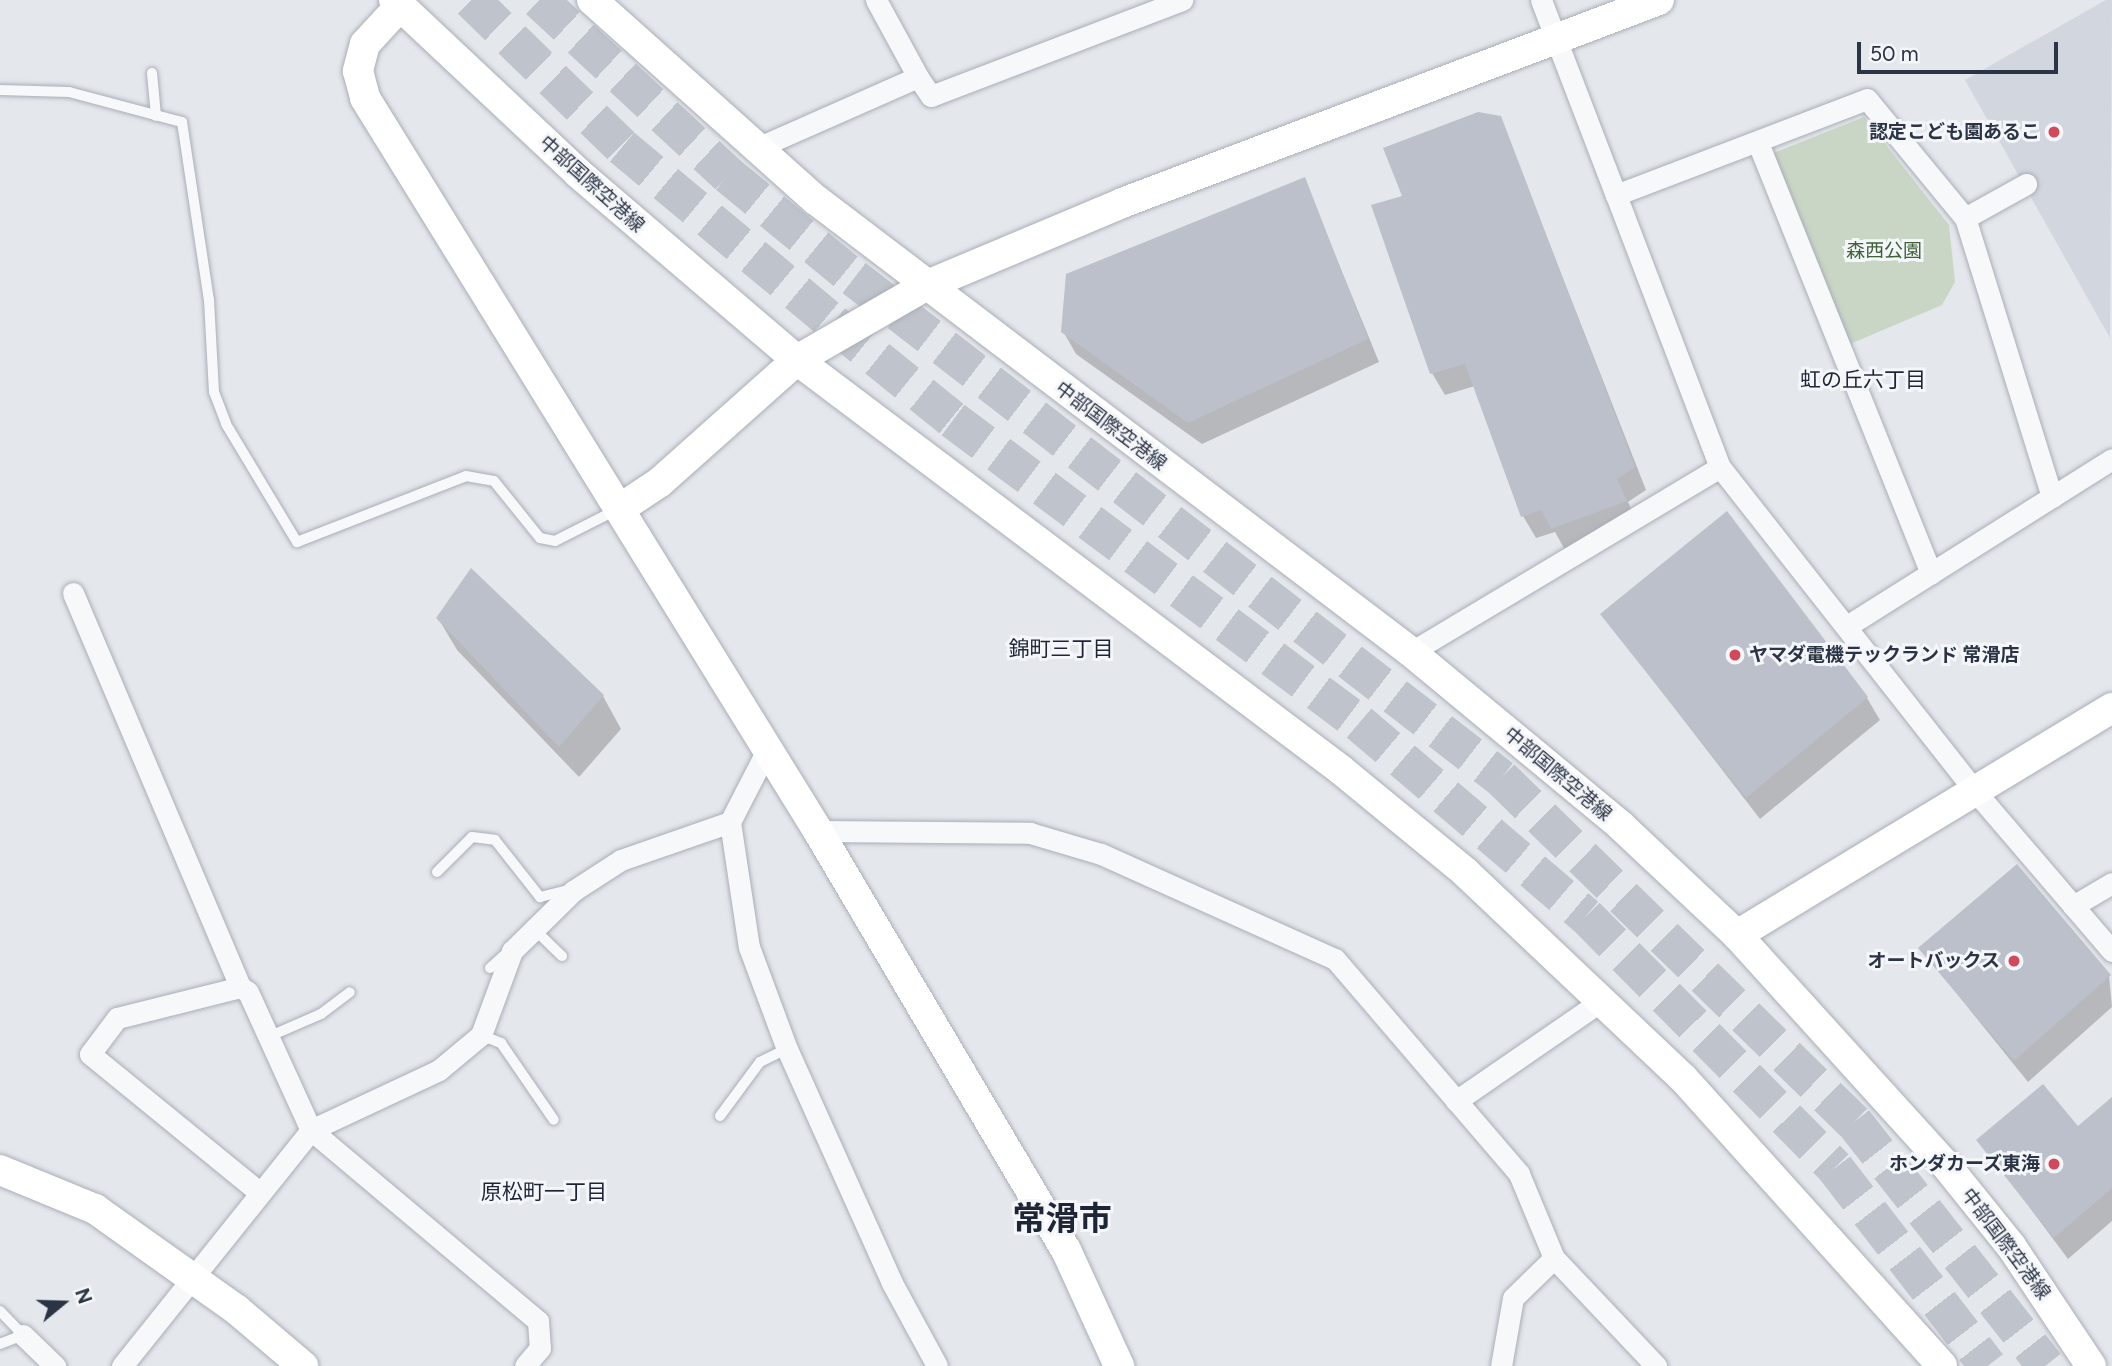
<!DOCTYPE html>
<meta charset="utf-8">
<style>
body{margin:0}
#map{position:relative;width:2112px;height:1366px;overflow:hidden;background:#e4e7ec;font-family:Figtree,"Noto Sans JP",sans-serif}
div>[style]{position:absolute}
.built>*{inset:0;background:#d2d6de}
.green>*{inset:0;background:#c9d6c5}
.shadow>*{inset:0;background:#0003}
.building>*{inset:0;background:#bbc0ca}
.highway-tunnel>*{height:38px;margin-top:-19px;transform-origin:0;background:repeating-linear-gradient(90deg,#bfc3cb 0 38px,transparent 0 57px)}
.roads{filter:drop-shadow(0 0 2px #a9aeb7) drop-shadow(0 0 2px #a9aeb7)}
.lane>*{height:10px;margin:-5px;padding:0 5px;transform-origin:5px;border-radius:5px;background:#f7f8fa}
.street>*{height:21px;margin:-10.5px;padding:0 10.5px;transform-origin:10.5px;border-radius:10.5px;background:#f7f8fa}
.secondary>*{height:30px;margin:-15px;padding:0 15px;transform-origin:15px;border-radius:15px;background:#fff}
.dots>*{width:19px;height:19px;translate:-50% -50%;box-sizing:border-box;border:4px solid #f4f6f9;border-radius:50%}
span{translate:-50% -50%;white-space:nowrap;text-align:center;line-height:1.15;-webkit-text-stroke:6px #f4f6f9;paint-order:stroke}
.poi-label{font-size:19px;color:#2b3445;font-weight:700}
.right{translate:-100% -50%;text-align:right}
.left{translate:0 -50%;text-align:left}
.street-label{font-size:19px;color:#2b3445}
.park-label{font-size:19px;color:#3f6138}
.neighbourhood-label{font-size:21px;color:#1d2536}
.town-label{font-size:33px;color:#1d2536;font-weight:700}
.north{position:absolute;left:28px;top:1268px;width:70px;height:70px;-webkit-text-stroke:5px #f4f6f9;paint-order:stroke;rotate:71deg;font-size:19px;font-weight:700;line-height:28px;text-align:center;color:#2b3445}
.north::after{content:'';display:block;margin:auto;width:24px;height:32px;background:#2b3445;clip-path:polygon(50% 0,100% 100%,50% 72%,0 100%)}
.scale{position:absolute;left:1857px;top:42px;width:201px;height:32px;box-sizing:border-box;border:4px solid #2b3445;border-top:0;padding-left:9px;font-size:21px;line-height:24px;white-space:nowrap;color:#2b3445;-webkit-text-stroke:5px #f4f6f9;paint-order:stroke}
</style>
<div id="map">
<div class="built">
<div style="clip-path:polygon(2106px 0,2112px 0,2110px 338px,1965px 80px)"></div>
</div>
<div class="green">
<div style="clip-path:polygon(1864px 117px,1949px 225px,1955px 282px,1942px 305px,1850px 344px,1771px 154px)"></div>
</div>
<div class="shadow">
<div style="clip-path:polygon(1500px 118px,1646px 490px,1628px 502px,1638px 524px,1565px 550px,1555px 532px,1536px 538px,1523px 516px,1475px 386px,1445px 395px,1432px 373px,1404px 197px)"></div>
<div style="clip-path:polygon(1304px 179px,1379px 362px,1202px 444px,1076px 354px,1063px 331px)"></div>
<div style="clip-path:polygon(1602px 614px,1867px 698px,1880px 720px,1760px 819px)"></div>
<div style="clip-path:polygon(438px 618px,603px 696px,621px 729px,579px 777px,457px 650px)"></div>
<div style="clip-path:polygon(1920px 948px,2109px 976px,2112px 1007px,2028px 1082px)"></div>
<div style="clip-path:polygon(2112px 1099px,2112px 1221px,2068px 1259px,1979px 1140px,2077px 1128px)"></div>
</div>
<div class="building">
<div style="clip-path:polygon(1478px 112px,1501px 116px,1635px 467px,1617px 479px,1627px 501px,1551px 529px,1541px 510px,1521px 517px,1465px 364px,1430px 374px,1371px 205px,1402px 196px,1383px 148px)"></div>
<div style="clip-path:polygon(1305px 177px,1368px 339px,1188px 423px,1061px 332px,1066px 274px)"></div>
<div style="clip-path:polygon(1727px 511px,1868px 697px,1746px 798px,1600px 614px)"></div>
<div style="clip-path:polygon(471px 568px,604px 695px,559px 747px,436px 618px)"></div>
<div style="clip-path:polygon(2017px 864px,2111px 975px,2014px 1061px,1918px 948px)"></div>
<div style="clip-path:polygon(2043px 1084px,2078px 1126px,2112px 1097px,2112px 1188px,2054px 1238px,1976px 1140px)"></div>
</div>
<div class="highway-tunnel">
<div style="left:471px;top:0;width:211px;rotate:44.2deg"></div>
<div style="left:622px;top:147px;width:275px;rotate:39.8deg"></div>
<div style="left:833px;top:323px;width:154px;rotate:38.9deg"></div>
<div style="left:953px;top:420px;width:507px;rotate:36.73deg"></div>
<div style="left:1359px;top:723px;width:298px;rotate:40.4deg"></div>
<div style="left:1586px;top:916px;width:354px;rotate:45.3deg"></div>
<div style="left:1835px;top:1168px;width:250px;rotate:52.3deg"></div>
<div style="left:539px;top:0;width:258px;rotate:42.8deg"></div>
<div style="left:728px;top:175px;width:163px;rotate:39.3deg"></div>
<div style="left:854px;top:278px;width:818px;rotate:37.7deg"></div>
<div style="left:1501px;top:778px;width:493px;rotate:44.3deg"></div>
<div style="left:1854px;top:1122px;width:310px;rotate:51.8deg"></div>
</div>
<div class="roads">
<div class="lane">
<div style="left:152px;top:73px;width:43px;rotate:84.7deg"></div>
<div style="left:0;top:90px;width:69px;rotate:1.7deg"></div>
<div style="left:69px;top:92px;width:117px;rotate:14.9deg"></div>
<div style="left:182px;top:122px;width:180px;rotate:81.4deg"></div>
<div style="left:209px;top:300px;width:92px;rotate:86.9deg"></div>
<div style="left:214px;top:392px;width:34px;rotate:69deg"></div>
<div style="left:226px;top:424px;width:138px;rotate:59deg"></div>
<div style="left:297px;top:542px;width:181px;rotate:-21.3deg"></div>
<div style="left:466px;top:476px;width:28px;rotate:10deg"></div>
<div style="left:494px;top:481px;width:73px;rotate:51.1deg"></div>
<div style="left:540px;top:538px;width:15px;rotate:11deg"></div>
<div style="left:555px;top:541px;width:68px;rotate:-26.9deg"></div>
<div style="left:437px;top:872px;width:49px;rotate:-45deg"></div>
<div style="left:472px;top:837px;width:23px;rotate:7deg"></div>
<div style="left:495px;top:840px;width:73px;rotate:51.7deg"></div>
<div style="left:540px;top:897px;width:33px;rotate:-14deg"></div>
<div style="left:534px;top:929px;width:39px;rotate:44deg"></div>
<div style="left:490px;top:968px;width:24px;rotate:-42deg"></div>
<div style="left:481px;top:1035px;width:22px;rotate:22deg"></div>
<div style="left:501px;top:1043px;width:93px;rotate:55.5deg"></div>
<div style="left:268px;top:1037px;width:58px;rotate:-23.5deg"></div>
<div style="left:321px;top:1014px;width:36px;rotate:-37deg"></div>
<div style="left:720px;top:1116px;width:67px;rotate:-53.5deg"></div>
<div style="left:760px;top:1062px;width:30px;rotate:-26deg"></div>
<div style="left:0;top:1311px;width:33px;rotate:46deg"></div>
<div style="left:23px;top:1335px;width:25px;rotate:159deg"></div>
</div>
<div class="street">
<div style="left:1541px;top:0;width:209px;rotate:69deg"></div>
<div style="left:918px;top:77px;width:23px;rotate:56deg"></div>
<div style="left:931px;top:96px;width:269px;rotate:-20.9deg"></div>
<div style="left:1758px;top:143px;width:464px;rotate:68.1deg"></div>
<div style="left:757px;top:148px;width:176px;rotate:-23.8deg"></div>
<div style="left:918px;top:77px;width:88px;rotate:-118.6deg"></div>
<div style="left:1965px;top:218px;width:70px;rotate:-29.1deg"></div>
<div style="left:2052px;top:497px;width:292px;rotate:-107.3deg"></div>
<div style="left:1965px;top:218px;width:154px;rotate:-129.5deg"></div>
<div style="left:1867px;top:99px;width:269px;rotate:159.1deg"></div>
<div style="left:1616px;top:195px;width:291px;rotate:69.1deg"></div>
<div style="left:1720px;top:467px;width:411px;rotate:51.8deg"></div>
<div style="left:1974px;top:790px;width:212px;rotate:49.4deg"></div>
<div style="left:73px;top:593px;width:428px;rotate:67deg"></div>
<div style="left:1847px;top:626px;width:313px;rotate:-32.2deg"></div>
<div style="left:1411px;top:652px;width:360px;rotate:-30.9deg"></div>
<div style="left:767px;top:750px;width:81px;rotate:117.2deg"></div>
<div style="left:730px;top:822px;width:126px;rotate:81.4deg"></div>
<div style="left:749px;top:947px;width:109px;rotate:69.6deg"></div>
<div style="left:787px;top:1049px;width:256px;rotate:65.8deg"></div>
<div style="left:892px;top:1283px;width:94px;rotate:61.5deg"></div>
<div style="left:818px;top:831px;width:212px;rotate:0.5deg"></div>
<div style="left:1030px;top:833px;width:74px;rotate:16.5deg"></div>
<div style="left:1101px;top:854px;width:256px;rotate:24.2deg"></div>
<div style="left:1335px;top:959px;width:283px;rotate:49.4deg"></div>
<div style="left:1519px;top:1174px;width:91px;rotate:67.4deg"></div>
<div style="left:1554px;top:1258px;width:149px;rotate:46.6deg"></div>
<div style="left:2073px;top:906px;width:45px;rotate:-30.5deg"></div>
<div style="left:1456px;top:1101px;width:180px;rotate:-34.6deg"></div>
<div style="left:259px;top:1192px;width:218px;rotate:-140.8deg"></div>
<div style="left:90px;top:1054px;width:45px;rotate:-53.1deg"></div>
<div style="left:117px;top:1018px;width:127px;rotate:-14.1deg"></div>
<div style="left:240px;top:987px;width:9px;rotate:32deg"></div>
<div style="left:248px;top:992px;width:152px;rotate:65.5deg"></div>
<div style="left:311px;top:1130px;width:297px;rotate:40.1deg"></div>
<div style="left:538px;top:1321px;width:27px;rotate:86deg"></div>
<div style="left:540px;top:1348px;width:23px;rotate:130deg"></div>
<div style="left:23px;top:1335px;width:45px;rotate:44.1deg"></div>
<div style="left:122px;top:1366px;width:302px;rotate:-51.3deg"></div>
<div style="left:311px;top:1130px;width:141px;rotate:-25.1deg"></div>
<div style="left:439px;top:1070px;width:55px;rotate:-39.8deg"></div>
<div style="left:481px;top:1035px;width:90px;rotate:-69.7deg"></div>
<div style="left:512px;top:951px;width:86px;rotate:-44.5deg"></div>
<div style="left:573px;top:891px;width:57px;rotate:-32.9deg"></div>
<div style="left:621px;top:860px;width:115px;rotate:-19.2deg"></div>
<div style="left:1501px;top:1366px;width:69px;rotate:-80deg"></div>
<div style="left:1513px;top:1298px;width:57px;rotate:-44.3deg"></div>
</div>
<div class="secondary">
<div style="left:394px;top:0;width:253px;rotate:43.2deg"></div>
<div style="left:578px;top:173px;width:288px;rotate:40.5deg"></div>
<div style="left:797px;top:360px;width:681px;rotate:37deg"></div>
<div style="left:1341px;top:770px;width:161px;rotate:39.4deg"></div>
<div style="left:1465px;top:872px;width:300px;rotate:43.4deg"></div>
<div style="left:1683px;top:1078px;width:387px;rotate:48deg"></div>
<div style="left:592px;top:0;width:300px;rotate:41.8deg"></div>
<div style="left:816px;top:200px;width:747px;rotate:37.22deg"></div>
<div style="left:1411px;top:652px;width:273px;rotate:39.6deg"></div>
<div style="left:1621px;top:826px;width:159px;rotate:43.2deg"></div>
<div style="left:1737px;top:935px;width:309px;rotate:47.8deg"></div>
<div style="left:1945px;top:1164px;width:105px;rotate:51.2deg"></div>
<div style="left:2011px;top:1246px;width:144px;rotate:56.3deg"></div>
<div style="left:400px;top:6px;width:52px;rotate:132.6deg"></div>
<div style="left:365px;top:44px;width:28px;rotate:105deg"></div>
<div style="left:358px;top:71px;width:28px;rotate:75deg"></div>
<div style="left:365px;top:98px;width:862px;rotate:58.28deg"></div>
<div style="left:818px;top:831px;width:487px;rotate:59.4deg"></div>
<div style="left:1066px;top:1250px;width:128px;rotate:65.4deg"></div>
<div style="left:621px;top:508px;width:47px;rotate:-33.7deg"></div>
<div style="left:660px;top:482px;width:183px;rotate:-41.7deg"></div>
<div style="left:797px;top:360px;width:148px;rotate:-30deg"></div>
<div style="left:925px;top:286px;width:214px;rotate:-22.8deg"></div>
<div style="left:1122px;top:203px;width:574px;rotate:-20.71deg"></div>
<div style="left:1737px;top:935px;width:438px;rotate:-31.2deg"></div>
<div style="left:0;top:1170px;width:103px;rotate:22.3deg"></div>
<div style="left:95px;top:1209px;width:174px;rotate:35.4deg"></div>
<div style="left:237px;top:1310px;width:87px;rotate:40.3deg"></div>
</div>
</div>
<div class="dots">
<div style="left:2054px;top:132px;background:#d1495b"></div>
<div style="left:1735px;top:655px;background:#d1495b"></div>
<div style="left:2014px;top:961px;background:#d1495b"></div>
<div style="left:2054px;top:1164px;background:#d1495b"></div>
</div>
<div class="poi-label">
<span class="right" style="left:2040px;top:132px">認定こども園あるこ</span>
<span class="left" style="left:1749px;top:655px">ヤマダ電機テックランド 常滑店</span>
<span class="right" style="left:2000px;top:961px">オートバックス</span>
<span class="right" style="left:2040px;top:1164px">ホンダカーズ東海</span>
</div>
<div class="street-label">
<span style="left:592px;top:184px;rotate:42deg">中部国際空港線</span>
<span style="left:1111px;top:426px;rotate:37deg">中部国際空港線</span>
<span style="left:1558px;top:774px;rotate:40deg">中部国際空港線</span>
<span style="left:2006px;top:1244px;rotate:53deg">中部国際空港線</span>
</div>
<div class="park-label">
<span style="left:1884px;top:251px">森西公園</span>
</div>
<div class="neighbourhood-label">
<span style="left:1863px;top:380px">虹の丘六丁目</span>
<span style="left:1061px;top:649px">錦町三丁目</span>
<span style="left:544px;top:1192px">原松町一丁目</span>
</div>
<div class="town-label">
<span style="left:1062px;top:1219px">常滑市</span>
</div>
<div class="north">N</div>
<div class="scale">50 m</div>
</div>
